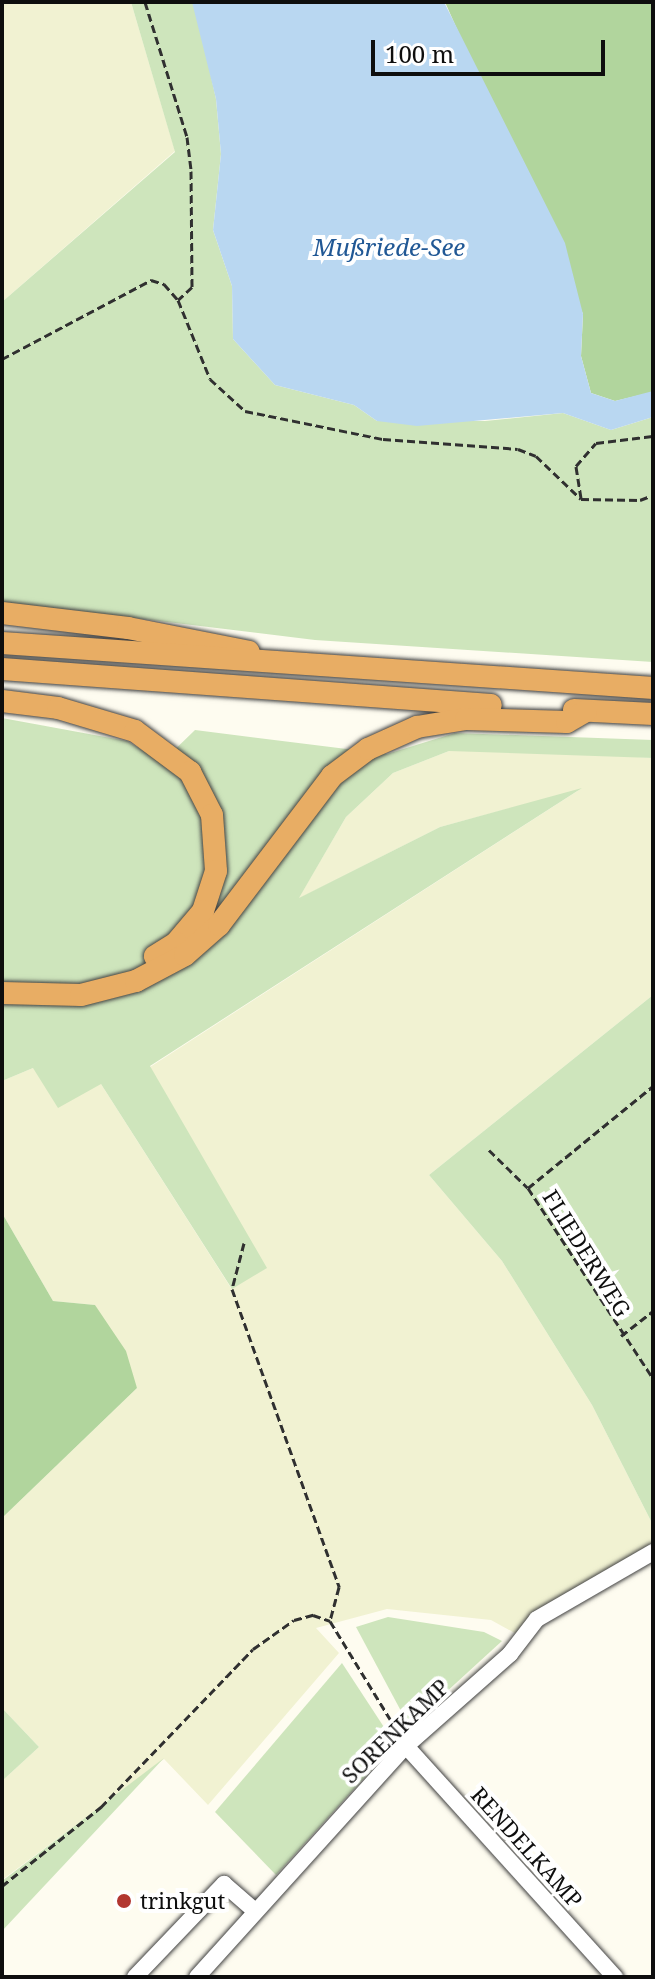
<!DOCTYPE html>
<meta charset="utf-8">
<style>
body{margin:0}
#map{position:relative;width:655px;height:1979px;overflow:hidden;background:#fefcf0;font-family:"Noto Serif",serif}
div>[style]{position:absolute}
.farmland>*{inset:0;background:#f1f2d2}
.green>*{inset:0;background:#cee5bc}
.forest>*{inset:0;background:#b1d59d}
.water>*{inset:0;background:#b9d7f1}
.path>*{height:3px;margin-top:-1.5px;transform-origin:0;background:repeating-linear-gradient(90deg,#303030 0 8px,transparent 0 12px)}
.roads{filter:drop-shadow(0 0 2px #414141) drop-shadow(0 0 2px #414141)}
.minor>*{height:16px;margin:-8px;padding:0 8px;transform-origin:8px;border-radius:8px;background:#fff}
.highway>*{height:22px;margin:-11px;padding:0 11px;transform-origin:11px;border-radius:11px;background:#e8ad64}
.dots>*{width:22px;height:22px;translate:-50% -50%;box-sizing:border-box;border:4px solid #fff;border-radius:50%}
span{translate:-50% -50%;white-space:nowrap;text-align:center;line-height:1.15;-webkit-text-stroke:8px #fff;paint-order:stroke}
.street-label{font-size:22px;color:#0e0e0e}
.poi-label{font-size:22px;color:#0e0e0e}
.left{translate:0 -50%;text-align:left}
.water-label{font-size:24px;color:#215895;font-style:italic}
.frame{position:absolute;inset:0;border:4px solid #0e0e0e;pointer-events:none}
.scale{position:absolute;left:371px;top:40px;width:234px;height:36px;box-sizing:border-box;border:4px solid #0e0e0e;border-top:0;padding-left:10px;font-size:24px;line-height:28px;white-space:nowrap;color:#0e0e0e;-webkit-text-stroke:6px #fff;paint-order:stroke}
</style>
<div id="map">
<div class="farmland">
<div style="clip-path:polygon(2px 2px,131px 2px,175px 151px,2px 302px)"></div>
<div style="clip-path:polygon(523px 750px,653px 758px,653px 995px,429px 1175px,502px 1261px,592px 1405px,653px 1525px,653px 1545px,522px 1637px,491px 1620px,387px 1609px,316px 1628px,339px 1653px,208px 1805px,164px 1759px,2px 1880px,2px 1781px,39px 1747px,2px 1708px,2px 1518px,137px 1388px,95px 1305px,53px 1301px,2px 1213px,2px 1081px,33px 1068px,101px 1084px,231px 1288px,266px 1268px,150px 1067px,579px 790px,440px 827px,298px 899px,346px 817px,393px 773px,449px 751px)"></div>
</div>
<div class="green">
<div style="clip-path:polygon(131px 2px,192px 2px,197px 13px,216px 99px,221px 154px,213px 230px,232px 286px,233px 339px,275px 385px,354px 405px,377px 421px,485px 421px,563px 413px,611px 430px,653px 417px,653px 662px,315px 640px,2px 602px,2px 302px,175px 152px)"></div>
<div style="clip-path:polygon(2px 718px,127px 741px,162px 762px,195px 730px,387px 754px,455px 733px,653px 740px,653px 758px,449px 751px,393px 773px,346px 817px,299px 898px,440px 827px,582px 788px,150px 1066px,267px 1268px,232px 1289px,101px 1084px,58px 1108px,33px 1068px,2px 1081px)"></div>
<div style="clip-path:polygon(653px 995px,653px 1525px,592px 1405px,502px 1261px,429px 1175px)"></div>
<div style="clip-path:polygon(388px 1617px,484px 1632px,502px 1641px,409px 1726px,356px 1627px)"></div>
<div style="clip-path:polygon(342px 1663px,395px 1744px,276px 1875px,215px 1812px)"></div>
<div style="clip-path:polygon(2px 1708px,39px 1747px,2px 1781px)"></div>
<div style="clip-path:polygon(164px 1758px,2px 1931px,2px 1881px)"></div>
</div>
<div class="forest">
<div style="clip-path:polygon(445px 2px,653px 2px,653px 392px,615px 401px,591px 393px,581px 356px,583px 314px)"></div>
<div style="clip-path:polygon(2px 1213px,53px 1301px,95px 1305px,126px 1351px,137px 1388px,2px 1518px)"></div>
</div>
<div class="water">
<div style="clip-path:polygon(192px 2px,444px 2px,565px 243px,583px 314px,581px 356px,591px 393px,615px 401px,653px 391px,653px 417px,611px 430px,563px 413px,417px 426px,377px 421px,354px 405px,275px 385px,233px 339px,232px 286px,213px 230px,221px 154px,216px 99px)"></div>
</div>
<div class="path">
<div style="left:145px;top:2px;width:141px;rotate:72.7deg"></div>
<div style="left:187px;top:137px;width:34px;rotate:83deg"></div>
<div style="left:191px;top:171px;width:116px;rotate:89.5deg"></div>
<div style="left:192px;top:287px;width:19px;rotate:137deg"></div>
<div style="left:2px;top:359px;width:169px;rotate:-27.9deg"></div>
<div style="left:151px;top:280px;width:14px;rotate:17deg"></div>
<div style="left:164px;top:284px;width:21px;rotate:49deg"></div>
<div style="left:178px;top:300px;width:85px;rotate:67.9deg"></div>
<div style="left:210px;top:379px;width:47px;rotate:42.4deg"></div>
<div style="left:245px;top:411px;width:141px;rotate:11.5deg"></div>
<div style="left:383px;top:439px;width:135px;rotate:4.2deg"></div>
<div style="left:518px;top:449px;width:19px;rotate:21deg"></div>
<div style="left:536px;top:456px;width:62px;rotate:43.7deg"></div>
<div style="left:581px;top:499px;width:59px;rotate:1deg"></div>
<div style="left:640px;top:500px;width:14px;rotate:-21deg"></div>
<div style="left:581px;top:498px;width:32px;rotate:-99deg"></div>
<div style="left:576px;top:466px;width:30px;rotate:-49deg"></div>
<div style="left:596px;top:443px;width:57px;rotate:-7deg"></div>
<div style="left:489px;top:1150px;width:54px;rotate:44.3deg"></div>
<div style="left:528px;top:1188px;width:227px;rotate:56.7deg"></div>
<div style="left:528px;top:1188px;width:161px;rotate:-39.2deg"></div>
<div style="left:244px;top:1243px;width:48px;rotate:104.6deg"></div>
<div style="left:232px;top:1289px;width:317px;rotate:70.2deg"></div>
<div style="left:339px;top:1587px;width:35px;rotate:105deg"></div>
<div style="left:621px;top:1336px;width:41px;rotate:-38deg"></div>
<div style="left:2px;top:1886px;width:127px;rotate:-38.6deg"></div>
<div style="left:101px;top:1807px;width:219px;rotate:-46.1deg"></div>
<div style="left:253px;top:1649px;width:50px;rotate:-35.3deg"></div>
<div style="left:294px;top:1620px;width:20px;rotate:-15deg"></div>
<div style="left:313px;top:1615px;width:18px;rotate:19deg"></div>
<div style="left:330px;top:1621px;width:130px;rotate:58.5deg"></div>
</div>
<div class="roads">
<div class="minor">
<div style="left:406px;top:1746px;width:312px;rotate:47.9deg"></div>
<div style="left:135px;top:1977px;width:129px;rotate:-46.3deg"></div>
<div style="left:224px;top:1884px;width:40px;rotate:41deg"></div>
<div style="left:197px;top:1977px;width:312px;rotate:-47.9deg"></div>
<div style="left:406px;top:1746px;width:139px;rotate:-41.5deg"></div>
<div style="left:510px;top:1654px;width:44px;rotate:-52.4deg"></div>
<div style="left:537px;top:1619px;width:134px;rotate:-30deg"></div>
</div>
<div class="highway">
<div style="left:2px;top:613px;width:127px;rotate:6.8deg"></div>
<div style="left:128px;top:628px;width:123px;rotate:11.2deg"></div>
<div style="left:2px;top:643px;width:653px;rotate:3.95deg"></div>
<div style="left:2px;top:669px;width:490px;rotate:4.2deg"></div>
<div style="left:2px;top:701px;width:56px;rotate:7.1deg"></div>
<div style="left:58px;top:708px;width:80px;rotate:16.6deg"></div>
<div style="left:135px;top:731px;width:69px;rotate:36.7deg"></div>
<div style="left:190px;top:772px;width:48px;rotate:62.9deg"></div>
<div style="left:212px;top:815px;width:56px;rotate:85.9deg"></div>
<div style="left:216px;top:871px;width:42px;rotate:108deg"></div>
<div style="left:203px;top:911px;width:42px;rotate:130.2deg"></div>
<div style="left:176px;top:943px;width:25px;rotate:148deg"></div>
<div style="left:574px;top:710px;width:79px;rotate:2.9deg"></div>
<div style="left:2px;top:993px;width:79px;rotate:1.5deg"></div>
<div style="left:81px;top:995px;width:57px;rotate:-14.3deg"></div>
<div style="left:136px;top:981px;width:55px;rotate:-28deg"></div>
<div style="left:185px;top:955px;width:45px;rotate:-41.4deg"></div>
<div style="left:219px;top:925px;width:187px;rotate:-52.8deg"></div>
<div style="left:332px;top:776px;width:45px;rotate:-36.9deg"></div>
<div style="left:368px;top:749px;width:54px;rotate:-24.2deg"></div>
<div style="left:417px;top:727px;width:50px;rotate:-9.3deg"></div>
<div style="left:466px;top:719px;width:101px;rotate:1.7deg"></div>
<div style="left:567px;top:722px;width:22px;rotate:-30deg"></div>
</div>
</div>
<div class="dots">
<div style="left:124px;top:1901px;background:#b23731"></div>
</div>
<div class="street-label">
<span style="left:587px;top:1253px;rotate:58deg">FLIEDERWEG</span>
<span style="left:395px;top:1731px;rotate:-44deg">SORENKAMP</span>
<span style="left:527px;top:1847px;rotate:48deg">RENDELKAMP</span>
</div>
<div class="poi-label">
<span class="left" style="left:140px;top:1901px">trinkgut</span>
</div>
<div class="water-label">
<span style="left:389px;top:247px">Mußriede-See</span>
</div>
<div class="frame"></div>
<div class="scale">100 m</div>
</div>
